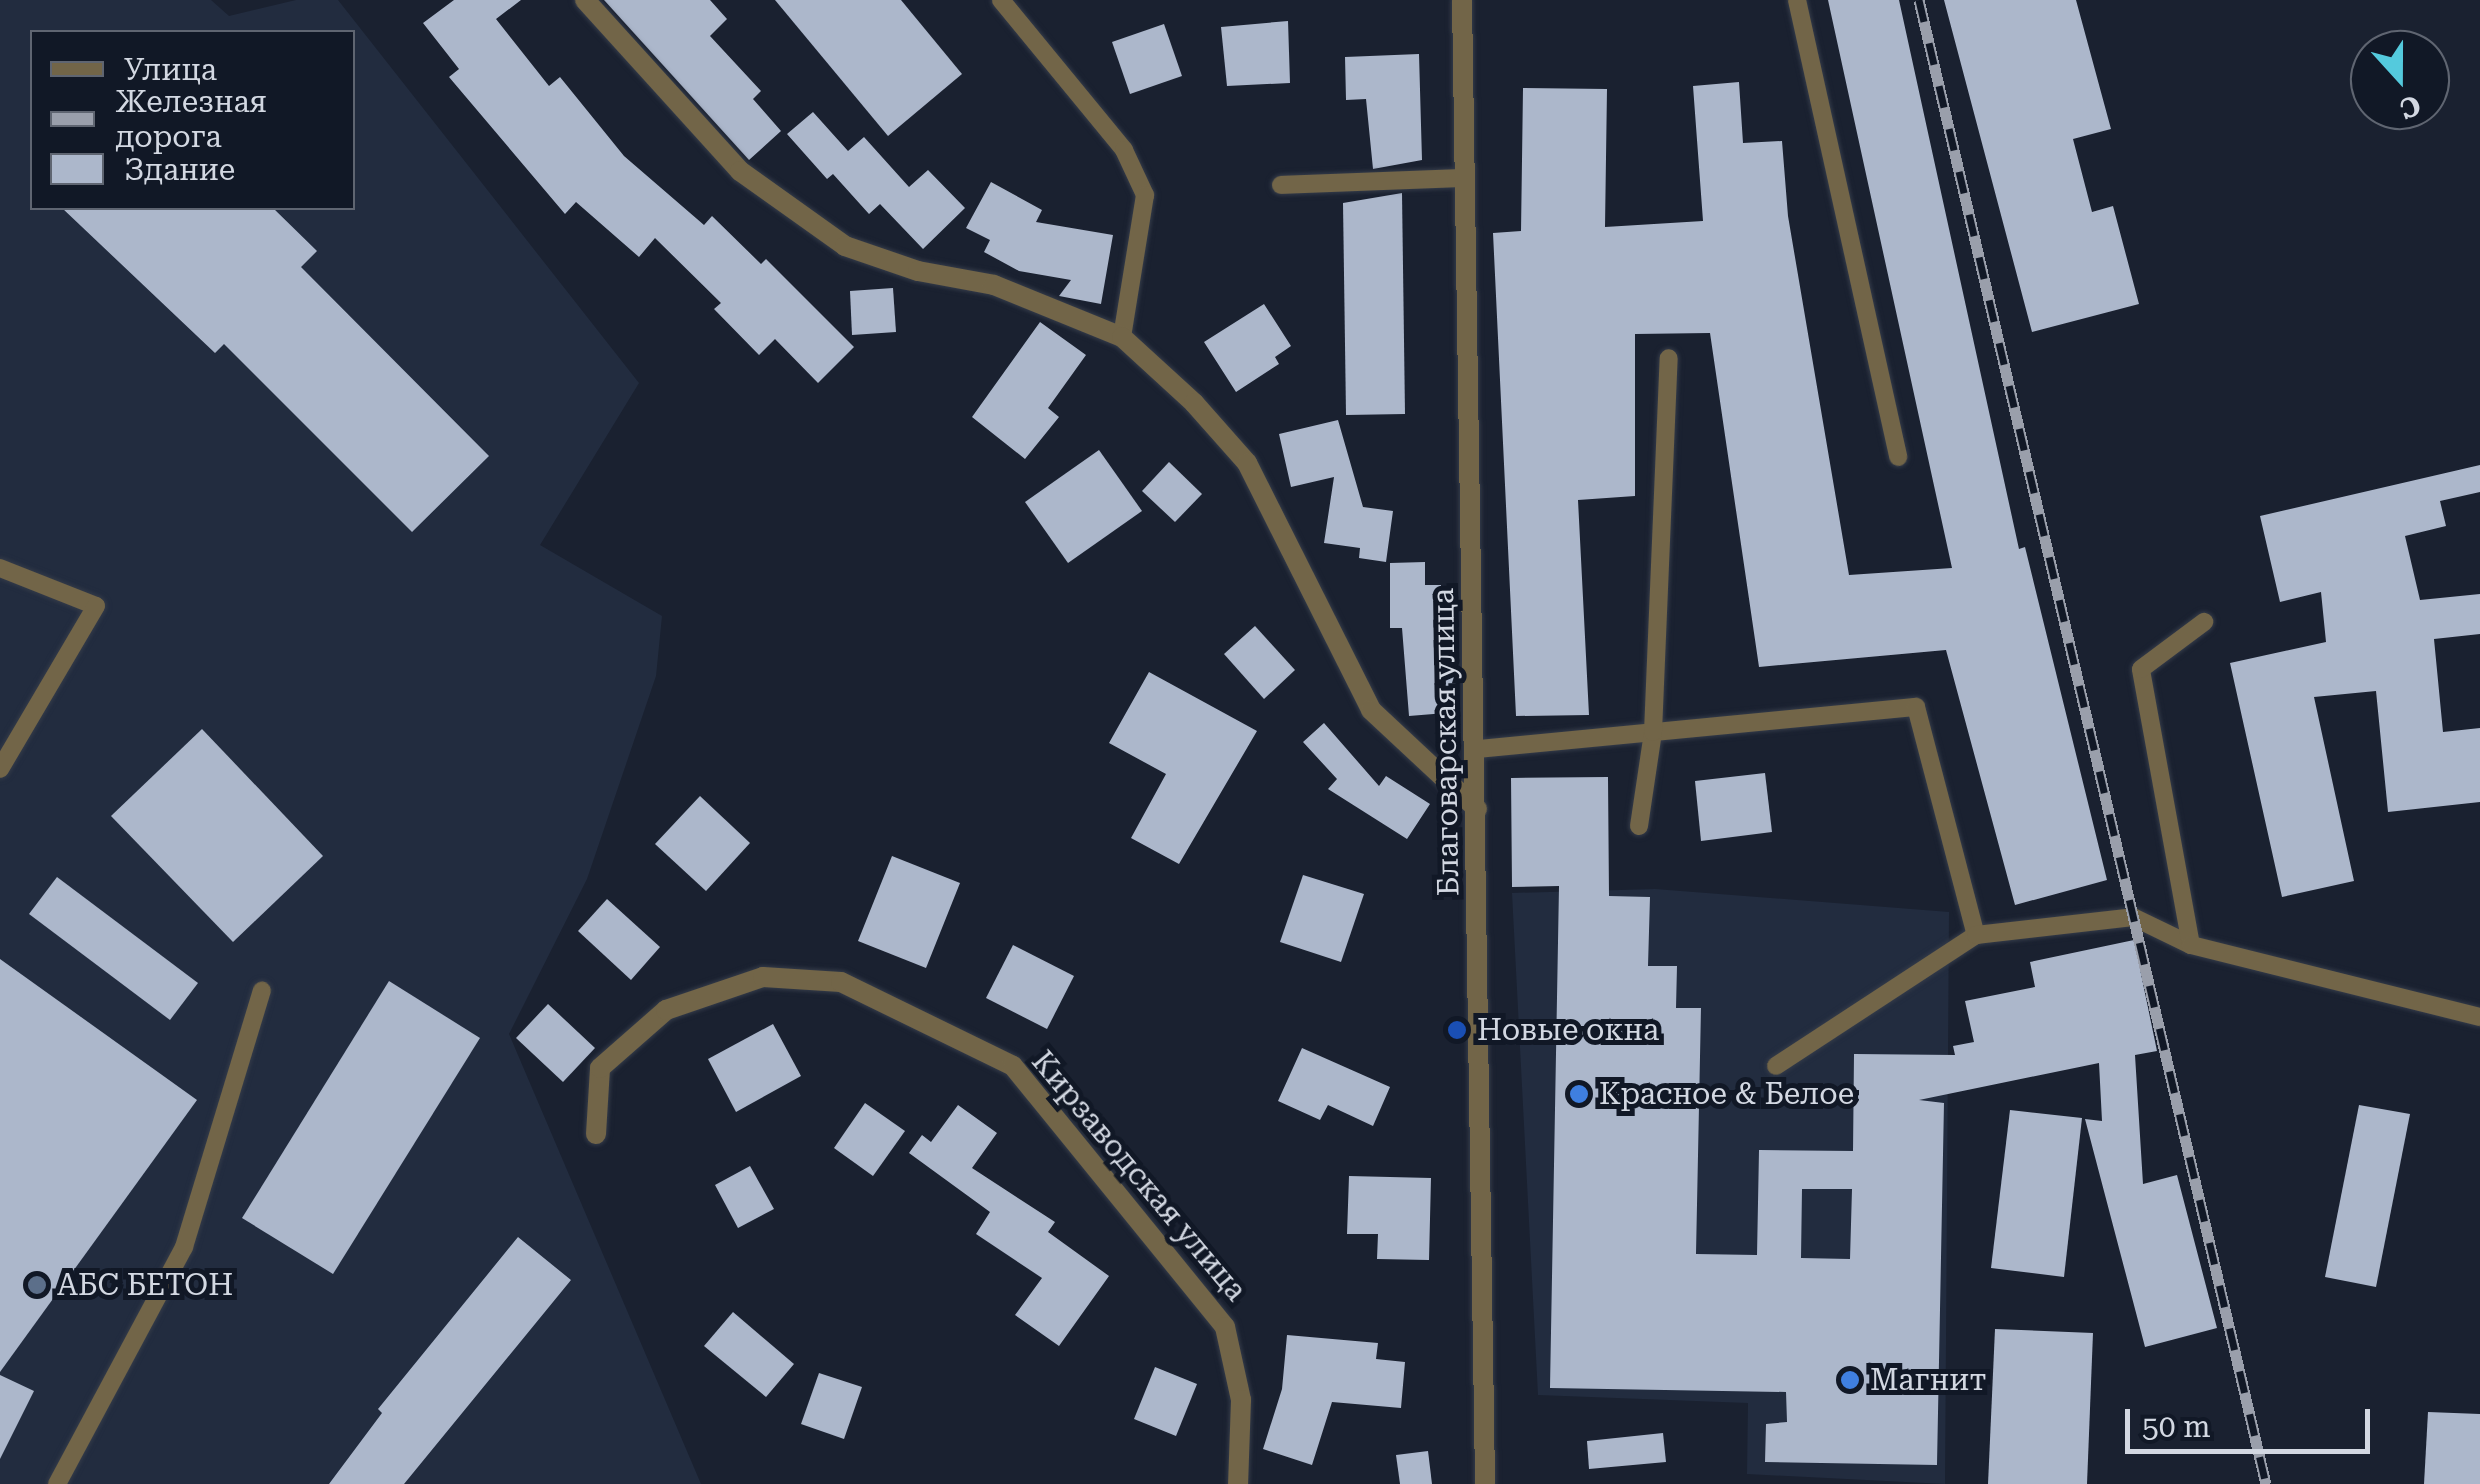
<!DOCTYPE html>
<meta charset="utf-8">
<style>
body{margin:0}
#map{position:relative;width:2480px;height:1484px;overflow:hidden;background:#1a2130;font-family:"Roboto Serif",serif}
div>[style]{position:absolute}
.built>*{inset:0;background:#222c3f}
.building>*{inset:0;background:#acb7cb}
.roads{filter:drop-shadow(0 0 2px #343b49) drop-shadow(0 0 2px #343b49)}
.service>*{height:18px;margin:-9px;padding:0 9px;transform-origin:9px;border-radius:9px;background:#726548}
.minor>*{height:20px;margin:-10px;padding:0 10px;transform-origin:10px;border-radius:10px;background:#726548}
.tertiary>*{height:20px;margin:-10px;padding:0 10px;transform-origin:10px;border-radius:10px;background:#726548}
.rail>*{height:11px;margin-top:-5.5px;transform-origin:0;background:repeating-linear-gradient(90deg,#111826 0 22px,#9a9fab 0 44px);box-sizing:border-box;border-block:2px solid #9a9fab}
.dots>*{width:28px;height:28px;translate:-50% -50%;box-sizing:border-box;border:5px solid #111826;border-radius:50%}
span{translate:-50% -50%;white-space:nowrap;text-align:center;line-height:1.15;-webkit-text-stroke:10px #111826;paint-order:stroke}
.street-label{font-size:30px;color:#d3d8e2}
.poi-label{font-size:30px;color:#d3d8e2}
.left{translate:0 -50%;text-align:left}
.legend{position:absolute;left:30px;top:30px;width:325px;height:180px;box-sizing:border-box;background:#111826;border:2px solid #5f6571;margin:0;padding:12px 18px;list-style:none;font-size:30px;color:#d3d8e2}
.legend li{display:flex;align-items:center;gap:20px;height:50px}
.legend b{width:50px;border:2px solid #5f6571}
.north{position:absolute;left:2350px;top:30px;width:100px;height:100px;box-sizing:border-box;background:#111826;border:2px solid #5f6571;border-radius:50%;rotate:159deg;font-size:28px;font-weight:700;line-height:40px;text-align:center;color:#d3d8e2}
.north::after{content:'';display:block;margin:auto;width:35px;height:45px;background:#54cadd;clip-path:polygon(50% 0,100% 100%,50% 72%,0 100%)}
.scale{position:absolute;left:2125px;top:1409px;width:245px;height:45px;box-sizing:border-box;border:5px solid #d3d8e2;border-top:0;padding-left:12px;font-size:30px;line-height:35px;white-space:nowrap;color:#d3d8e2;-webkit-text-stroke:8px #111826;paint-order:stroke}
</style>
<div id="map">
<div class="built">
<div style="clip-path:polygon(evenodd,0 0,211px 0,229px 16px,296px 0,338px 0,639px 383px,540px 545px,662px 616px,656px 676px,587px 879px,509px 1034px,701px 1484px,0 1484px,0 0,32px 32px,352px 32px,352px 208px,32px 208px,32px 32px)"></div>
<div style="clip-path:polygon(1655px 889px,1949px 912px,1945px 1484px,1747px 1474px,1748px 1403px,1538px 1395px,1512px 893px)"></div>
</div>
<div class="building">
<div style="clip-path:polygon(454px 0,521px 0,496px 19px,549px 86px,560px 77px,624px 156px,704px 225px,712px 216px,761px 264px,766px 259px,854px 347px,818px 383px,775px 339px,759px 355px,714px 309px,721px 303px,655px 238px,639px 257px,576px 202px,565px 214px,449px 77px,459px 69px,423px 23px)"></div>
<div style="clip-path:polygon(604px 0,710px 0,727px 19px,710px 36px,761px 91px,753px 99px,781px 131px,749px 160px)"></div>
<div style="clip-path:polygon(775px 0,901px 0,962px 74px,888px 136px)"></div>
<div style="clip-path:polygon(1828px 0,1899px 0,2019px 549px,2025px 547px,2107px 880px,2015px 905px,1946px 650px,1759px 667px,1710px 333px,1635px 334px,1635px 496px,1578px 500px,1589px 715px,1516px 716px,1493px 233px,1521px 231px,1523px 88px,1607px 89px,1605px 227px,1703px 221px,1693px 86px,1739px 82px,1743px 143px,1782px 141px,1788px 216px,1849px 575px,1952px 568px)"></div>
<div style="clip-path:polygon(1944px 0,2076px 0,2111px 129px,2073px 139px,2092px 212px,2113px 206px,2139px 304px,2032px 332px)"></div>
<div style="clip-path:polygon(1288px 21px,1290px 83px,1227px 86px,1221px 27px)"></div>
<div style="clip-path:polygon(1164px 24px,1182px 76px,1130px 94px,1112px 42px)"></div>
<div style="clip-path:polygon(1419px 54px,1422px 160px,1373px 169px,1366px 99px,1346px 100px,1345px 57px)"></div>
<div style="clip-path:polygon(813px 112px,848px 151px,864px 137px,909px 187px,928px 170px,965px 208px,923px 249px,880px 204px,869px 214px,833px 174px,827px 179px,787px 134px)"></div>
<div style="clip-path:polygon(991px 182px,1042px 210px,1036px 222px,1113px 235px,1101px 304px,1059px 296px,1071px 280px,1019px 271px,984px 252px,990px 240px,966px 228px)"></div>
<div style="clip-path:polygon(1402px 193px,1405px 414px,1346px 415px,1343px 203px)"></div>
<div style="clip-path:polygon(62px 208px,273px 208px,317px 251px,301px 267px,489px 456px,412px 532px,224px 344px,215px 353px)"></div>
<div style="clip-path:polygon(893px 288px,896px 332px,852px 335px,850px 291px)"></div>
<div style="clip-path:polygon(1264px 304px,1291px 346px,1275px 357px,1279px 364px,1236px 392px,1204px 342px)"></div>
<div style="clip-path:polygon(1040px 322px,1086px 355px,1048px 408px,1059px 417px,1025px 459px,972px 417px)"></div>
<div style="clip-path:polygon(1338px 420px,1363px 507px,1393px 511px,1386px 562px,1359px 558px,1360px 548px,1324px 543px,1334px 477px,1291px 487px,1279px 434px)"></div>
<div style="clip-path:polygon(1099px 450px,1142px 511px,1068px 563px,1025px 502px)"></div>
<div style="clip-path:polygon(1169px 462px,1202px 494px,1175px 522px,1142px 491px)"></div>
<div style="clip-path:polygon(2480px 465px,2480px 492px,2440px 501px,2446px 526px,2405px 536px,2420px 600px,2480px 594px,2480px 634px,2434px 639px,2443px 732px,2480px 728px,2480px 802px,2388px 812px,2376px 691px,2314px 697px,2354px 881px,2282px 897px,2230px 663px,2326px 642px,2321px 592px,2280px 602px,2260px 516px)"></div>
<div style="clip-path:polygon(1425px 562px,1425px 585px,1441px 585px,1440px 667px,1454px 665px,1458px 712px,1409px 716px,1402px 628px,1390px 628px,1390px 563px)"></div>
<div style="clip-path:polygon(1255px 626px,1295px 670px,1264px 699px,1224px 654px)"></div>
<div style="clip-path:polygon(1149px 672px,1257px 731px,1179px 864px,1131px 838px,1166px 774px,1109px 743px)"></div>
<div style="clip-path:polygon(1324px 723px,1379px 786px,1386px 776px,1430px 804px,1407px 839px,1328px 789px,1337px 779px,1303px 742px)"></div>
<div style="clip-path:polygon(202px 729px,323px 856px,233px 942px,111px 816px)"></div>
<div style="clip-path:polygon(1765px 773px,1772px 832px,1701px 841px,1695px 781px)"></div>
<div style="clip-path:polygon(evenodd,1608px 777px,1609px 896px,1650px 897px,1648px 966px,1677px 966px,1676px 1008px,1701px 1008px,1696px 1254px,1757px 1255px,1759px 1150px,1853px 1151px,1854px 1054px,1955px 1055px,1953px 1046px,1974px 1042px,1965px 1001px,2035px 987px,2030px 962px,2134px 940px,2157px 1051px,2135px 1055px,2143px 1184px,2177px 1175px,2217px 1328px,2145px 1347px,2085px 1119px,2102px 1121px,2099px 1063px,1919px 1100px,1944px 1103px,1937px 1465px,1765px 1462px,1766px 1424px,1787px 1422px,1786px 1392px,1550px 1388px,1559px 886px,1512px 887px,1511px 778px,1608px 777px,1802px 1189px,1852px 1189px,1850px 1259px,1801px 1258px,1802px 1189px)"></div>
<div style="clip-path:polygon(700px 796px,750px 843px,706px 891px,655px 844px)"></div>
<div style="clip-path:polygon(892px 856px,960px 883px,926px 968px,858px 941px)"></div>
<div style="clip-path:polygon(1303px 875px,1364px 894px,1341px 962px,1280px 942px)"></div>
<div style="clip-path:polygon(57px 877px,198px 983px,170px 1020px,29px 914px)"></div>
<div style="clip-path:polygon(607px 899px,660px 947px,631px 980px,578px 931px)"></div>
<div style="clip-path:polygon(1013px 945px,1074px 976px,1047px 1029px,986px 998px)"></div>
<div style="clip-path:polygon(0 959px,197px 1100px,0 1372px)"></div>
<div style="clip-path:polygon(389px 981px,480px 1038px,333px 1274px,242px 1218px)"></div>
<div style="clip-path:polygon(548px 1004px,595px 1048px,563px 1082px,516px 1038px)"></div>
<div style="clip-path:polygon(773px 1024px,801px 1076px,736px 1112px,708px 1059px)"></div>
<div style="clip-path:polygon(1302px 1048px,1390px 1087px,1373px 1126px,1328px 1105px,1320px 1120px,1278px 1101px)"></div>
<div style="clip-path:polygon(865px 1103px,905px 1131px,873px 1176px,834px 1148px)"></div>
<div style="clip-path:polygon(958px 1105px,997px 1133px,972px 1168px,1055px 1222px,1048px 1232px,1109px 1276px,1059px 1346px,1015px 1315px,1042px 1278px,976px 1234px,990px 1212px,909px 1153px,922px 1135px,931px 1142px)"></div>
<div style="clip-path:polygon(2359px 1105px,2410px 1114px,2376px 1287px,2325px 1277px)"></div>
<div style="clip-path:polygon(2010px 1110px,2082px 1118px,2064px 1277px,1991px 1268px)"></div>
<div style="clip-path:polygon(750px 1166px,774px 1209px,738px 1228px,715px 1185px)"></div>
<div style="clip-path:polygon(1349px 1176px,1431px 1178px,1429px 1260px,1377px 1259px,1378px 1234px,1347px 1234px)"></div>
<div style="clip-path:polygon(518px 1237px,571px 1280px,404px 1484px,329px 1484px,382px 1413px,378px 1409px)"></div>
<div style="clip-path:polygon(733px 1312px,794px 1364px,766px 1397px,704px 1346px)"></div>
<div style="clip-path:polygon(1995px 1329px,2093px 1333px,2087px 1484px,1988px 1484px)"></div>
<div style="clip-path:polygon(1287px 1335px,1378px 1343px,1376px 1359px,1405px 1362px,1401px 1408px,1332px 1402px,1312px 1465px,1263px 1449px,1282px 1389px)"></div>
<div style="clip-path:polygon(1155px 1367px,1197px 1384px,1176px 1436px,1134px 1419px)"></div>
<div style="clip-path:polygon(819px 1373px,862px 1387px,844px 1439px,801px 1424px)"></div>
<div style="clip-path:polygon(0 1375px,34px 1391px,0 1459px)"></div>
<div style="clip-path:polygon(2428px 1412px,2480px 1414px,2480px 1484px,2424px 1484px)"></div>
<div style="clip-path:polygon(1663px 1433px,1666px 1462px,1589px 1469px,1587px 1441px)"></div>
<div style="clip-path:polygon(1428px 1451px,1432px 1484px,1400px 1484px,1396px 1455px)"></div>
</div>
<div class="roads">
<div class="service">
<div style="left:1001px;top:0;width:194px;rotate:50.6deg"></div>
<div style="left:1124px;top:150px;width:50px;rotate:65deg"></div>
<div style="left:1145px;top:195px;width:144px;rotate:99.2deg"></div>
<div style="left:1797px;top:0;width:468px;rotate:77.5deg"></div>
<div style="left:1281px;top:185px;width:185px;rotate:-2.2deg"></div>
<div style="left:0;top:568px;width:103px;rotate:21.6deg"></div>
<div style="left:96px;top:606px;width:189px;rotate:120.5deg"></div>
<div style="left:1478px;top:749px;width:440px;rotate:-5.5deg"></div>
<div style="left:1916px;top:707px;width:236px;rotate:75.3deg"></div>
<div style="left:1976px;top:935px;width:239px;rotate:146.8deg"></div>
<div style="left:1639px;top:826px;width:95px;rotate:-81.5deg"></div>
<div style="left:1653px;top:732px;width:374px;rotate:-87.6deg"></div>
<div style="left:1976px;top:935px;width:158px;rotate:-6.5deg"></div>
<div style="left:2133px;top:917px;width:64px;rotate:25.8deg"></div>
<div style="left:2191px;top:945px;width:280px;rotate:-100.3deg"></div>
<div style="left:2141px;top:669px;width:79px;rotate:-36.7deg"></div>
<div style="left:2191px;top:945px;width:298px;rotate:14deg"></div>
<div style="left:57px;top:1484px;width:269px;rotate:-61.8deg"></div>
<div style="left:184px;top:1247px;width:268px;rotate:-73.1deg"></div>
</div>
<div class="minor">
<div style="left:585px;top:0;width:231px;rotate:47.8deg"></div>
<div style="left:740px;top:171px;width:129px;rotate:35.5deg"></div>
<div style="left:845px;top:246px;width:77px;rotate:18.9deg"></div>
<div style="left:918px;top:271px;width:77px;rotate:10.4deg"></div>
<div style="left:994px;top:285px;width:138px;rotate:22.1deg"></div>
<div style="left:1122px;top:337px;width:98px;rotate:42.5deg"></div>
<div style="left:1194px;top:403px;width:80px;rotate:48.5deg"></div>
<div style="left:1247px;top:463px;width:276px;rotate:63.3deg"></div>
<div style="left:1371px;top:710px;width:145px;rotate:43deg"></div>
<div style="left:596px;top:1134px;width:66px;rotate:-86.5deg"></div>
<div style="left:600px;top:1068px;width:88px;rotate:-41.3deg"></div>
<div style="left:666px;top:1010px;width:102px;rotate:-18.8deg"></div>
<div style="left:763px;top:977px;width:78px;rotate:3.7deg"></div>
<div style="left:841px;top:982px;width:191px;rotate:26deg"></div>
<div style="left:1013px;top:1066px;width:336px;rotate:50.9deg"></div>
<div style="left:1225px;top:1327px;width:75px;rotate:77.6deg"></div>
<div style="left:1241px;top:1400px;width:84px;rotate:92deg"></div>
</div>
<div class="tertiary">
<div style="left:1462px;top:0;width:1484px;rotate:89.11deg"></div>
</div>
</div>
<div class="rail">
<div style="left:1919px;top:0;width:1524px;rotate:76.84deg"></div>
</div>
<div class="dots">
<div style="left:1457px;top:1030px;background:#1a4fb4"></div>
<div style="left:1579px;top:1094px;background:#3f7fe0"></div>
<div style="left:37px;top:1285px;background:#5c6f8a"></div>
<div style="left:1850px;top:1380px;background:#3f7fe0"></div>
</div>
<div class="street-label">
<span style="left:1446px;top:742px;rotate:-91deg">Благоварская улица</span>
<span style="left:1139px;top:1176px;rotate:50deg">Кирзаводская улица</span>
</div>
<div class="poi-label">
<span class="left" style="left:1477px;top:1030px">Новые окна</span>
<span class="left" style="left:1599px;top:1094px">Красное &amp; Белое</span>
<span class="left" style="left:57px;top:1285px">АБС БЕТОН</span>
<span class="left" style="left:1870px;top:1380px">Магнит</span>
</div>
<ul class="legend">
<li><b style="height:12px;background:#726548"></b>Улица</li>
<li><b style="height:12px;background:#9a9fab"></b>Железная дорога</li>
<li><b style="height:28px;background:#acb7cb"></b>Здание</li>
</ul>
<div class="north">С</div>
<div class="scale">50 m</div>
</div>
